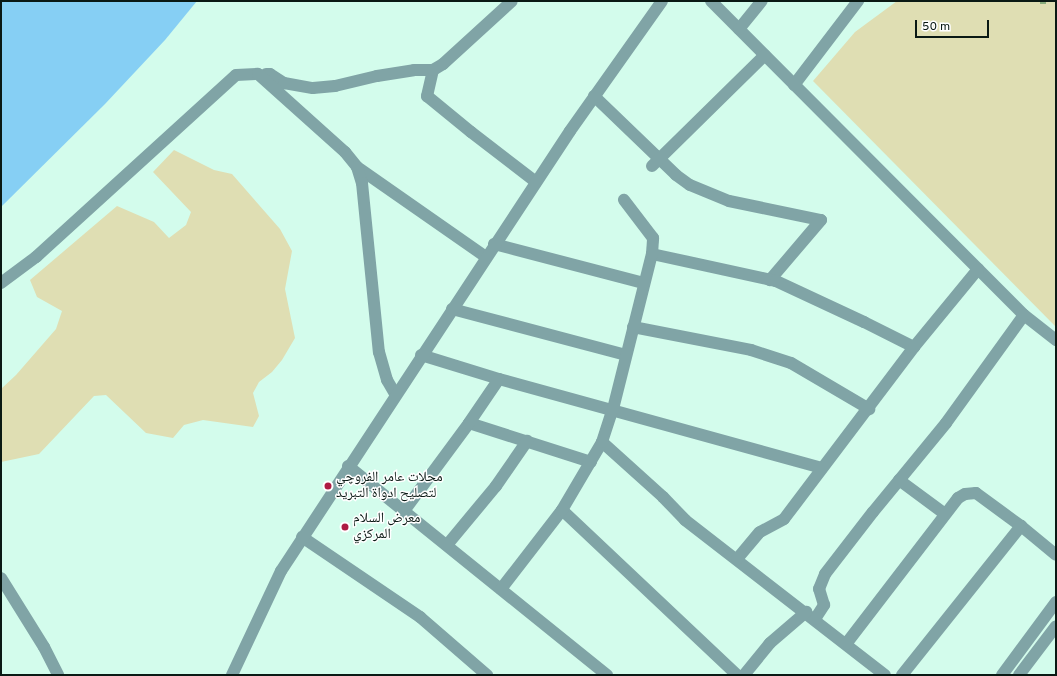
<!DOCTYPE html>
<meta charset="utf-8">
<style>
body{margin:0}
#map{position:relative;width:1057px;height:676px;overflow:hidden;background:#d3fcec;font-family:Overpass,"Noto Naskh Arabic",sans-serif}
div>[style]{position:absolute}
.green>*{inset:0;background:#dfdeb3}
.water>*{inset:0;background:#86cff4}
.minor>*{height:12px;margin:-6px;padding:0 6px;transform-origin:6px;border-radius:6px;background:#80a4a6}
.wall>*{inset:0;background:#88ac7c}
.dots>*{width:11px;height:11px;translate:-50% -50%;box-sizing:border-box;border:2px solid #fff;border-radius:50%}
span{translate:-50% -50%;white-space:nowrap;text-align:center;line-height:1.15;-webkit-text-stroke:3px #fff;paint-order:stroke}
.poi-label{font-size:14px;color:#0a1914}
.left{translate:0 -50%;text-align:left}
.frame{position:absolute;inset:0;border:2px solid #0a1914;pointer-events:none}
.scale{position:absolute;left:915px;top:20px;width:74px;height:18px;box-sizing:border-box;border:2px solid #0a1914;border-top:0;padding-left:5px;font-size:12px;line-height:14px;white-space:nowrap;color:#0a1914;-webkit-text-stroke:3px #fff;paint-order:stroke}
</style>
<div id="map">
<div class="green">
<div style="clip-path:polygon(897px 1px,1056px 1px,1056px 327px,813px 81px,855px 32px)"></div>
<div style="clip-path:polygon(174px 150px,214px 170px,232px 174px,280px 229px,292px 251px,285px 289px,295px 338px,282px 360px,272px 372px,259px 382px,253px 393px,259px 416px,253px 427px,203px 420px,184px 425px,173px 438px,146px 433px,106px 395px,94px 396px,39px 454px,1px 462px,1px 389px,16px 375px,56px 329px,62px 311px,37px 297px,30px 280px,117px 206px,154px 222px,169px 238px,186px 225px,191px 212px,153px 172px)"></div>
</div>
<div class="water">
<div style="clip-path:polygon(1px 1px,197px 1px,165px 40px,105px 104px,1px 207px)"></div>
</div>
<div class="minor">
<div style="left:711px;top:1px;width:443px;rotate:45.1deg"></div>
<div style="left:1024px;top:315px;width:41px;rotate:38deg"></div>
<div style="left:739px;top:29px;width:36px;rotate:-51deg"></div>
<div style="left:433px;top:70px;width:27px;rotate:103deg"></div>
<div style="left:427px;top:96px;width:57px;rotate:39.3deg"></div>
<div style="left:471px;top:132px;width:82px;rotate:37.6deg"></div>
<div style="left:266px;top:74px;width:4px"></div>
<div style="left:270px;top:74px;width:17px;rotate:33deg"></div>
<div style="left:284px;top:83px;width:29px;rotate:10deg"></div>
<div style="left:313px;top:88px;width:22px;rotate:-5deg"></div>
<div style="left:335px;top:86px;width:43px;rotate:-13.4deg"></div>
<div style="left:377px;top:76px;width:37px;rotate:-9deg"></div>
<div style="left:414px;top:70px;width:19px"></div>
<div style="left:433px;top:70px;width:12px;rotate:-31deg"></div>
<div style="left:443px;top:64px;width:93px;rotate:-42.4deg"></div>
<div style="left:794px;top:85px;width:106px;rotate:-52.7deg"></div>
<div style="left:594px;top:96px;width:114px;rotate:43.9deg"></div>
<div style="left:676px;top:175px;width:17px;rotate:36deg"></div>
<div style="left:690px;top:185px;width:42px;rotate:22.3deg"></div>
<div style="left:729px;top:201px;width:94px;rotate:11.7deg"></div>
<div style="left:821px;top:220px;width:79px;rotate:130.4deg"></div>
<div style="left:652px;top:166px;width:158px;rotate:-44.5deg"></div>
<div style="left:357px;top:167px;width:157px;rotate:34.9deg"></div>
<div style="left:494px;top:244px;width:155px;rotate:14.6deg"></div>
<div style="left:652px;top:254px;width:127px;rotate:12.3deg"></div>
<div style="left:776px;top:281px;width:97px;rotate:25deg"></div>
<div style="left:864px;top:322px;width:56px;rotate:26.6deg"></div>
<div style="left:1px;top:283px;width:44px;rotate:-36.6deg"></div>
<div style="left:36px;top:257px;width:270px;rotate:-42.3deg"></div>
<div style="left:236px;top:75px;width:22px;rotate:-3deg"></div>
<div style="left:258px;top:74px;width:117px;rotate:41.9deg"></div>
<div style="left:345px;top:152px;width:19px;rotate:51deg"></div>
<div style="left:357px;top:167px;width:17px;rotate:73deg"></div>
<div style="left:362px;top:183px;width:170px;rotate:84.3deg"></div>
<div style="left:379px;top:352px;width:29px;rotate:74deg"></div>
<div style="left:387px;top:380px;width:16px;rotate:60deg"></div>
<div style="left:452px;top:309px;width:180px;rotate:14.8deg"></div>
<div style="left:633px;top:327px;width:120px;rotate:11deg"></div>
<div style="left:751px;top:350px;width:42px;rotate:18deg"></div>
<div style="left:791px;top:363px;width:91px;rotate:30.5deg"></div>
<div style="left:421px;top:355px;width:82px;rotate:17.1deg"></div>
<div style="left:499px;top:379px;width:335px;rotate:15.4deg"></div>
<div style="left:469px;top:423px;width:128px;rotate:17.7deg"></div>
<div style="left:602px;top:442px;width:82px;rotate:42deg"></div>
<div style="left:663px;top:497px;width:32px;rotate:46deg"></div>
<div style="left:685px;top:520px;width:253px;rotate:37.8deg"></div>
<div style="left:348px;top:466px;width:333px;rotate:38.9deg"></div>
<div style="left:899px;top:480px;width:57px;rotate:36.5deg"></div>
<div style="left:562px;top:510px;width:241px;rotate:43.3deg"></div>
<div style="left:404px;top:511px;width:109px;rotate:-53.5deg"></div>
<div style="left:469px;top:423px;width:53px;rotate:-55.7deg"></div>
<div style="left:302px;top:537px;width:143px;rotate:34.1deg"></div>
<div style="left:420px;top:617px;width:89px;rotate:40.9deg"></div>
<div style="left:447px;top:545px;width:77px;rotate:-50.3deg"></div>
<div style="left:496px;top:486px;width:55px;rotate:-55.4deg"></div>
<div style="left:737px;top:559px;width:35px;rotate:-50deg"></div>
<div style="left:760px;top:532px;width:27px;rotate:-28deg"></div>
<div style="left:784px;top:519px;width:216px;rotate:-52.9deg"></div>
<div style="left:914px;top:347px;width:101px;rotate:-50.6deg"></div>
<div style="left:1px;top:578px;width:81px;rotate:58.1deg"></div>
<div style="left:44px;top:647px;width:31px;rotate:63deg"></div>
<div style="left:501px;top:589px;width:100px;rotate:-52.3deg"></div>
<div style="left:562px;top:510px;width:79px;rotate:-59.5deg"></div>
<div style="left:602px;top:442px;width:35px;rotate:-72deg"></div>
<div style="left:613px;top:409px;width:160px;rotate:-75.9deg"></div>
<div style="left:652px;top:254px;width:16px;rotate:-86deg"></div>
<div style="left:653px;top:238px;width:48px;rotate:-127.3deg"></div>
<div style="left:815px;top:619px;width:17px;rotate:-57deg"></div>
<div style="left:824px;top:605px;width:17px;rotate:-107deg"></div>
<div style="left:819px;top:589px;width:16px;rotate:-68deg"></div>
<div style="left:825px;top:574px;width:78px;rotate:-52.3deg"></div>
<div style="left:873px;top:512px;width:115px;rotate:-50.6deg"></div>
<div style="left:946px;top:423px;width:133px;rotate:-54.2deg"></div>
<div style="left:846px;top:644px;width:184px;rotate:-52.5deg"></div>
<div style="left:958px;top:498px;width:8px;rotate:-30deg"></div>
<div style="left:965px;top:494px;width:11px;rotate:-5deg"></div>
<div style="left:976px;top:493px;width:56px;rotate:36.3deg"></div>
<div style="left:1021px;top:526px;width:45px;rotate:39.6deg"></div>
<div style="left:232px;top:675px;width:115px;rotate:-64.8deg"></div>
<div style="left:281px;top:571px;width:526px;rotate:-56.7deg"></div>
<div style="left:570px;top:131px;width:159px;rotate:-54.7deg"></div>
<div style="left:744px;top:675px;width:41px;rotate:-50.9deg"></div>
<div style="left:770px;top:643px;width:48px;rotate:-40.7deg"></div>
<div style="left:902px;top:675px;width:191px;rotate:-51.4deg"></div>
<div style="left:1002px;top:675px;width:91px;rotate:-53.5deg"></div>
<div style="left:1019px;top:675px;width:61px;rotate:-52.9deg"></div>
</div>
<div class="wall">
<div style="clip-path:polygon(1040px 1px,1046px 1px,1046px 4px,1040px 4px)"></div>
</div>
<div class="dots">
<div style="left:328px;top:486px;background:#ae1b43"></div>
<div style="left:345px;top:527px;background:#ae1b43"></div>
</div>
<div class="poi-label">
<span class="left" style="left:336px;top:486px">محلات عامر الفروچي<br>لتصليح ادواة التبريد</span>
<span class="left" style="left:353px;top:527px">معرض السلام<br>المركزي</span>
</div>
<div class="frame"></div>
<div class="scale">50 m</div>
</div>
